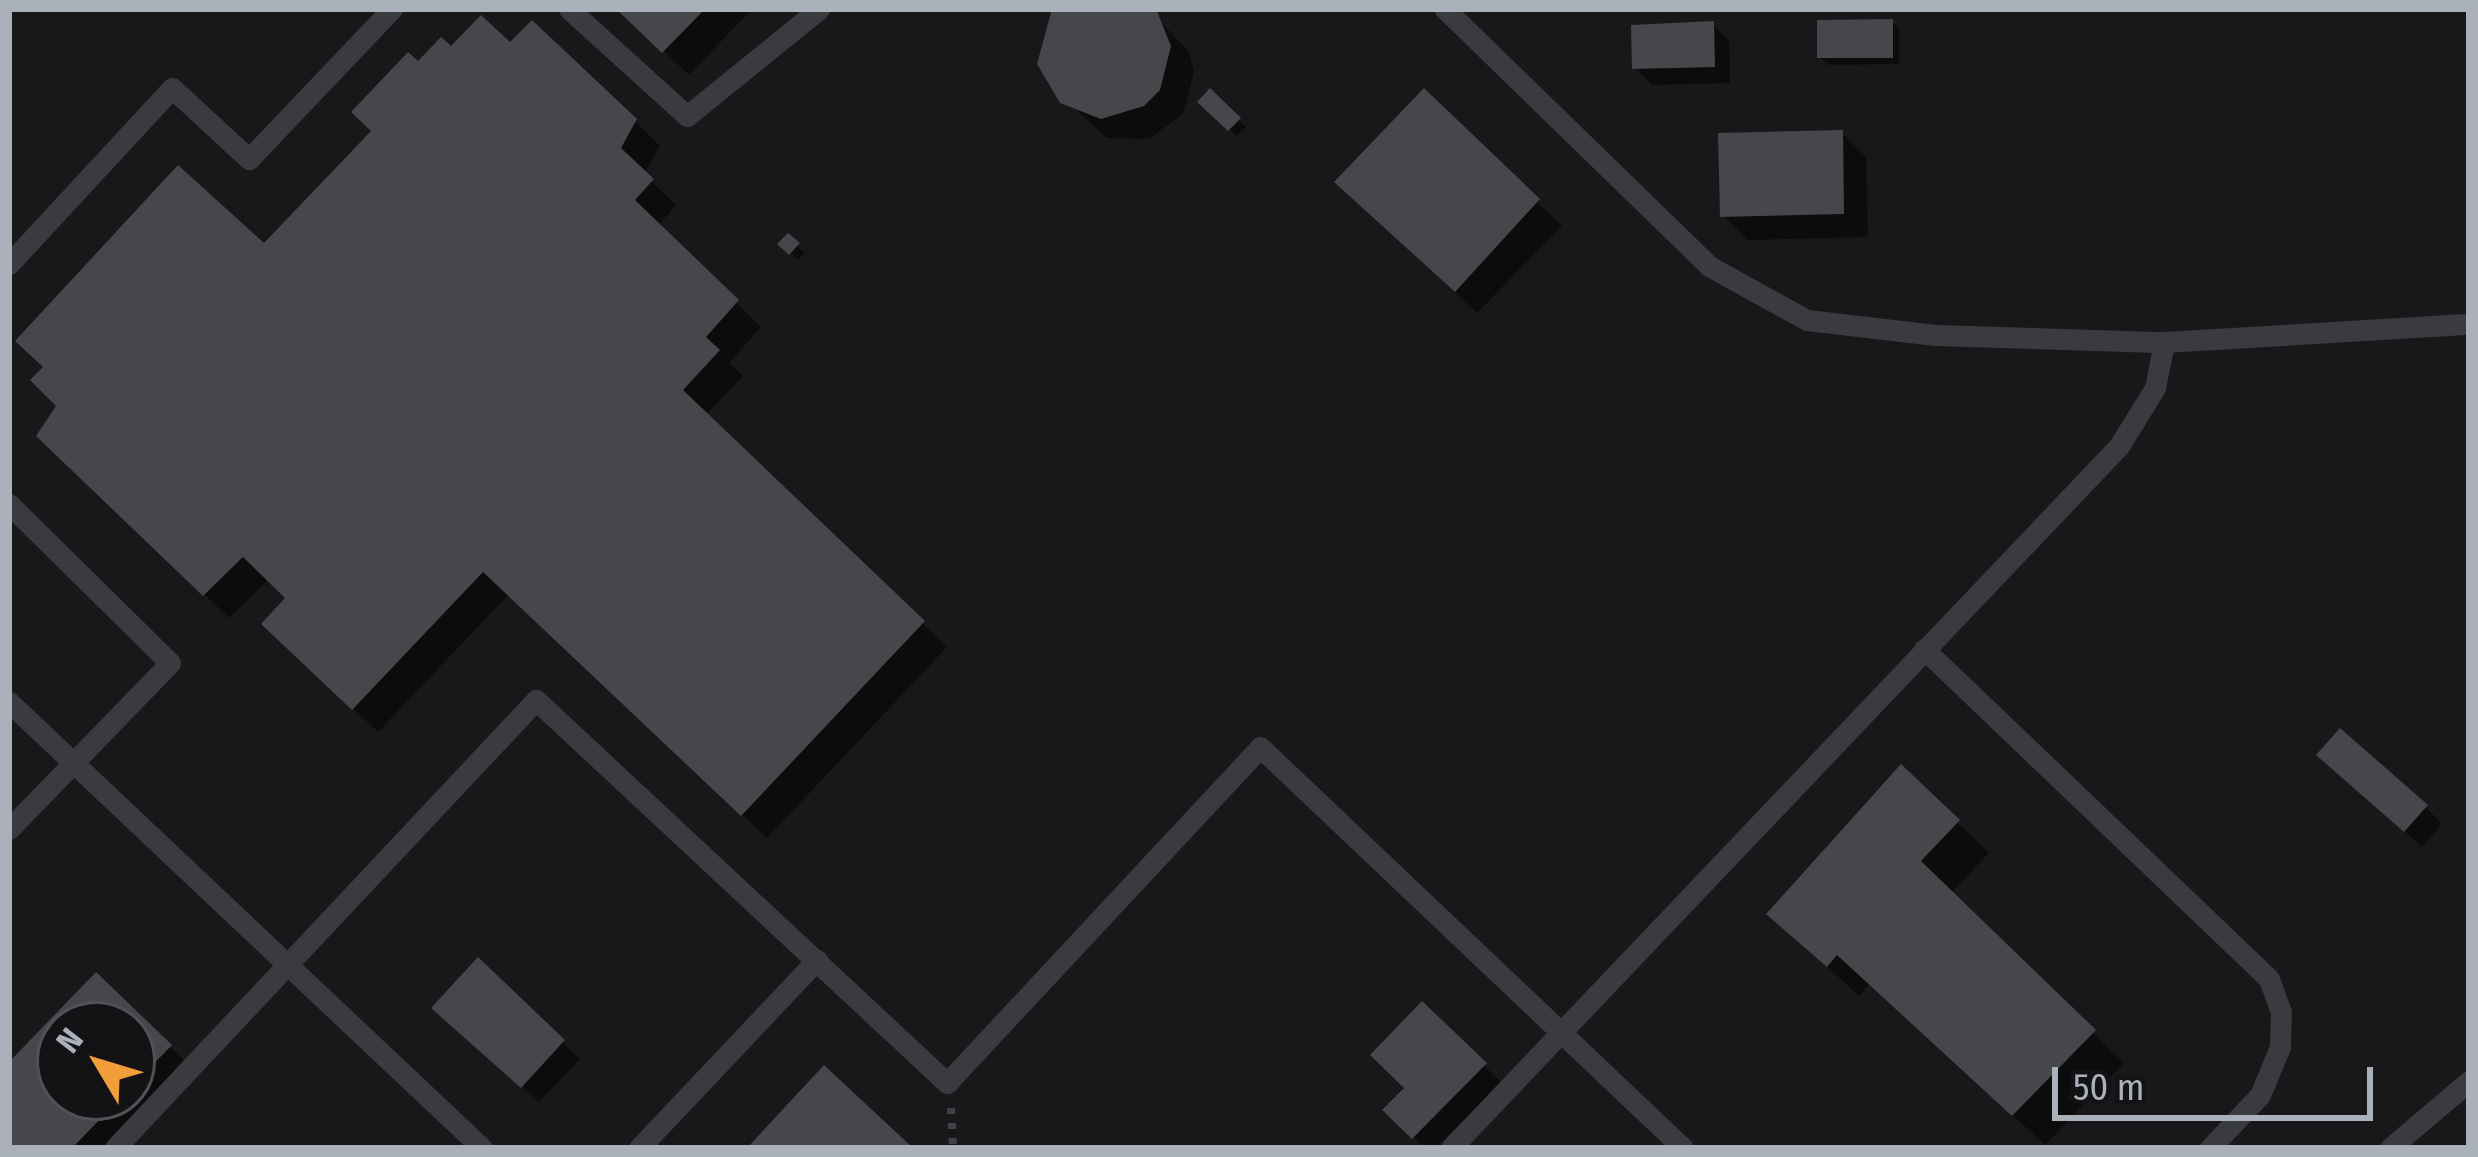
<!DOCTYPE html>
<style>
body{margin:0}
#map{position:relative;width:2478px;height:1157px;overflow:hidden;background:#18181a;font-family:"Fira Sans Condensed",sans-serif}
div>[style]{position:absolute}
.shadow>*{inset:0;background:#0007}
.building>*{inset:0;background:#45474a}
.path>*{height:8px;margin-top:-4px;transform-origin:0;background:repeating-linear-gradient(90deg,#3f4246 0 6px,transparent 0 15px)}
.service>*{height:21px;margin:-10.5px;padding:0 10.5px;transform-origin:10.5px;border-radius:10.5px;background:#393b3f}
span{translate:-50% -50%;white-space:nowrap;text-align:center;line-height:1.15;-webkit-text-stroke:12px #131315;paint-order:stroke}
.frame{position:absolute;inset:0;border:12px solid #abb1ba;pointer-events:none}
.north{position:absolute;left:36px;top:1001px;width:120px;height:120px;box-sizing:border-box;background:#131315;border:3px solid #505257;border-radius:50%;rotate:308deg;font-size:33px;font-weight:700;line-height:48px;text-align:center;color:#abb1ba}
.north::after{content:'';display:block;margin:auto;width:42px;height:54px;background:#f19d3a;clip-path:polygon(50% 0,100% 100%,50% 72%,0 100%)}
.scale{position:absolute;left:2052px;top:1067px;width:321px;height:54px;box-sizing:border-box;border:6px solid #abb1ba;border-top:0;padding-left:15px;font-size:36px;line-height:42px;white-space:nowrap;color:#abb1ba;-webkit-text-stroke:9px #131315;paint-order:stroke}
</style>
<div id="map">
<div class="shadow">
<div style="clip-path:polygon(619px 9px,752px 9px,689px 75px)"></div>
<div style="clip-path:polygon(1056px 9px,1149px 9px,1189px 52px,1194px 72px,1183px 114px,1149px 139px,1107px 138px,1048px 84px,1041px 63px)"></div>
<div style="clip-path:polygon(1892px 22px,1899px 30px,1899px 64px,1828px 65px,1820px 57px)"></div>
<div style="clip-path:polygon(1713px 24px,1729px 41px,1730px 83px,1652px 85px,1635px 68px)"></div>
<div style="clip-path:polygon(510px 46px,635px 121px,660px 146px,644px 174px,676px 205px,658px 226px,761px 327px,729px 363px,743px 376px,705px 416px,947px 647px,767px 838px,509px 594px,378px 732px,289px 648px,289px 598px,269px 579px,229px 618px,60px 455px,375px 131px,418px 65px,451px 50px)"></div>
<div style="clip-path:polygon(1424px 92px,1562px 226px,1477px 313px,1362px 206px)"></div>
<div style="clip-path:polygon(1210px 93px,1246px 127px,1237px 136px,1202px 102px)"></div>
<div style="clip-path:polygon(1842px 133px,1866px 157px,1868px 237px,1747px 240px,1723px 215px)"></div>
<div style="clip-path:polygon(788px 237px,805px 253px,798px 260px,781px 244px)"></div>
<div style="clip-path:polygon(1901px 768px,1989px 853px,1950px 894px,2124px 1063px,2045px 1145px,1870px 983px,1859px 996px,1770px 914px)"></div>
<div style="clip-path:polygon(2336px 771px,2426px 807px,2442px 824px,2422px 847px)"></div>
<div style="clip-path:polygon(478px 961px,580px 1059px,539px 1102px,452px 1024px)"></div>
<div style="clip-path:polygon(evenodd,96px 976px,195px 1071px,120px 1148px,9px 1148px,9px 1066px,96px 976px,60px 1025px,132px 1025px,132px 1097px,60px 1097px,60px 1025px)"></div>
<div style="clip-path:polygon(1422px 1005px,1501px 1082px,1436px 1148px,1425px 1148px,1386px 1110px,1408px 1088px)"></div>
</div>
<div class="building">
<div style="clip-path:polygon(616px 9px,705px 9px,662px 53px)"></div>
<div style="clip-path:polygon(1052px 9px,1156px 9px,1171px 46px,1160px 90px,1144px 106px,1101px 119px,1060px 103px,1037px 64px)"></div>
<div style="clip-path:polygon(481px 15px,510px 42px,532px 20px,637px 119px,621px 148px,654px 179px,635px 200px,739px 300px,706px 337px,720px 350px,683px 390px,925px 621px,741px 816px,483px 572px,352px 710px,261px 624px,285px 598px,243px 557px,203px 596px,36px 436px,56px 406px,30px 380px,43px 367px,15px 341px,178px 165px,264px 243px,371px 131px,351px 112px,408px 52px,418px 61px,441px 37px,451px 46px)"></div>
<div style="clip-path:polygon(1893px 19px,1893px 58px,1817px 58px,1817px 20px)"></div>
<div style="clip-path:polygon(1714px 21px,1715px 67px,1632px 69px,1631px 25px)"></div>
<div style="clip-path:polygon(1210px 88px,1241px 118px,1228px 131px,1197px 102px)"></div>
<div style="clip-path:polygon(1424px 88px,1540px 199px,1455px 292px,1334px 182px)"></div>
<div style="clip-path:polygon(1843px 130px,1844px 214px,1720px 217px,1718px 133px)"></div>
<div style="clip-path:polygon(788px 233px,800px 243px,789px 255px,777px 244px)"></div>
<div style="clip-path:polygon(2340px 728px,2428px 805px,2404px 832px,2316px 755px)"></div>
<div style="clip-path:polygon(1901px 764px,1960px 820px,1921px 861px,2096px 1030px,2012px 1116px,1837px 955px,1827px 967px,1766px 914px)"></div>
<div style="clip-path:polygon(478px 957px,565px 1040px,521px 1088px,431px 1008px)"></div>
<div style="clip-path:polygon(96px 972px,172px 1045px,132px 1086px,132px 1025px,60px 1025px,60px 1097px,122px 1097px,72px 1148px,9px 1148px,9px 1062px)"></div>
<div style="clip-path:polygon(1422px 1001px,1487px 1063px,1412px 1139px,1382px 1110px,1404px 1088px,1370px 1055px)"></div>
<div style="clip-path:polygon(824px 1065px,913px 1148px,747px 1148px)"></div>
</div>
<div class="path">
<div style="left:951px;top:1108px;width:40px;rotate:87.1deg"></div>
</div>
<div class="service">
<div style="left:569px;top:9px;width:159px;rotate:42.2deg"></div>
<div style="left:687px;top:116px;width:170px;rotate:-39deg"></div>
<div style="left:1445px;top:9px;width:368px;rotate:44.2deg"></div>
<div style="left:1709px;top:266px;width:112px;rotate:28.9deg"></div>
<div style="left:1807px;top:320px;width:129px;rotate:6.7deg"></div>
<div style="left:1935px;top:335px;width:229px;rotate:1.8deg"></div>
<div style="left:2164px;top:342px;width:306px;rotate:-3.4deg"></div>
<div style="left:9px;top:264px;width:240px;rotate:-47.2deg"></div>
<div style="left:172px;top:88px;width:105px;rotate:42.7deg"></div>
<div style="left:249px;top:159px;width:207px;rotate:-46.4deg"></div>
<div style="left:9px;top:504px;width:226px;rotate:44.6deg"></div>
<div style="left:170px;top:663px;width:231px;rotate:134.1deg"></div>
<div style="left:1924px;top:649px;width:477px;rotate:43.7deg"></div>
<div style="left:2269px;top:979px;width:35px;rotate:70deg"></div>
<div style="left:2281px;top:1012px;width:35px;rotate:92deg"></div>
<div style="left:2280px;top:1047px;width:52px;rotate:112.6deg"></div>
<div style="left:2260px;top:1095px;width:73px;rotate:133.3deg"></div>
<div style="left:9px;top:702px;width:650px;rotate:43.32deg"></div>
<div style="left:115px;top:1148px;width:615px;rotate:-46.78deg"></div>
<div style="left:536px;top:700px;width:562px;rotate:42.98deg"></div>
<div style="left:947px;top:1083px;width:459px;rotate:-47deg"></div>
<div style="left:1260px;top:747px;width:583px;rotate:43.47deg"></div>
<div style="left:639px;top:1148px;width:259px;rotate:-46.6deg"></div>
<div style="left:1451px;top:1148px;width:969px;rotate:-46.42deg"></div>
<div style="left:2119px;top:446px;width:68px;rotate:-58.2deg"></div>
<div style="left:2155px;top:388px;width:47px;rotate:-78.9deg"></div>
<div style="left:2390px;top:1148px;width:104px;rotate:-40.3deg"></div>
</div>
<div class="frame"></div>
<div class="north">N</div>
<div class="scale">50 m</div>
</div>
